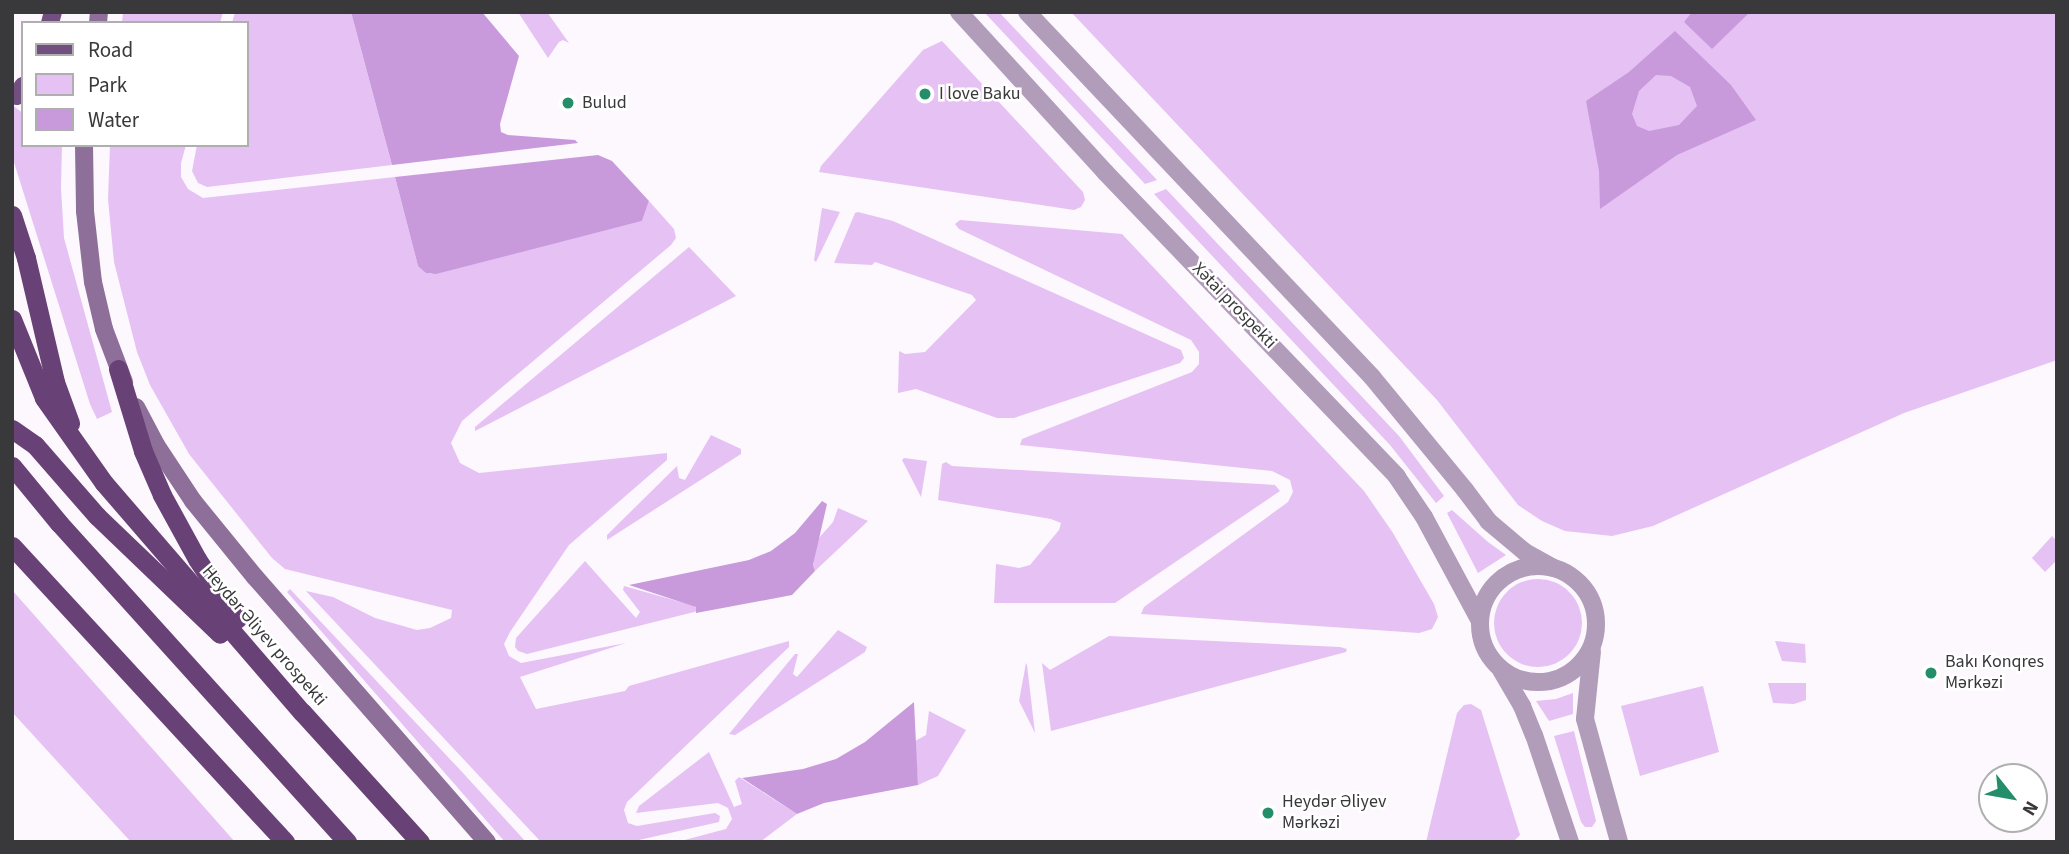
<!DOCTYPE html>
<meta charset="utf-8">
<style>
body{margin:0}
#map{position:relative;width:2069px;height:854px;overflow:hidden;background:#fcf8fe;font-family:"Source Sans 3",sans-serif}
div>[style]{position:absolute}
.green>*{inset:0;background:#e6c1f4}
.round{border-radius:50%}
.water>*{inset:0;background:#c99adb}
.tertiary>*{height:18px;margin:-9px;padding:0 9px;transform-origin:9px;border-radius:9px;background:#b19cb9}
.tertiary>.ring{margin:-9px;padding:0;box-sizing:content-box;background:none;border:18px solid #b19cb9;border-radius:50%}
.secondary>*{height:18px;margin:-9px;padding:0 9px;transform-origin:9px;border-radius:9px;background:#8d6f99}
.primary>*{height:18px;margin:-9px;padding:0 9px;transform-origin:9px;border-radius:9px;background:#734f81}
.trunk>*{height:19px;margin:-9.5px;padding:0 9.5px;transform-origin:9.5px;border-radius:9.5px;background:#684176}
.dots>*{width:19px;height:19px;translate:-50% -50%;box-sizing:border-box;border:4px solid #fff;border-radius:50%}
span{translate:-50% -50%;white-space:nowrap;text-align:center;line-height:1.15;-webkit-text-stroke:5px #fff;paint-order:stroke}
.poi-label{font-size:18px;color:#39383a}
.left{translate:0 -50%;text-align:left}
.street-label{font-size:18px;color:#39383a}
.frame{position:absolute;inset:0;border:14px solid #39383a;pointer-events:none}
.legend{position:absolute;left:21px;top:21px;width:228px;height:126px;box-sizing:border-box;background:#fff;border:2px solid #b0afb0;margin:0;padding:9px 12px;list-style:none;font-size:21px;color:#39383a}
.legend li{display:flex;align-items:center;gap:14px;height:35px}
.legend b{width:35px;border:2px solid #b0afb0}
.north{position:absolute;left:1978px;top:763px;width:70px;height:70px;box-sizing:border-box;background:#fff;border:2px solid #b0afb0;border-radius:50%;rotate:121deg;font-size:19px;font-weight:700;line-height:28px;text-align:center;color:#39383a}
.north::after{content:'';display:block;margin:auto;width:24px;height:32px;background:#248e6b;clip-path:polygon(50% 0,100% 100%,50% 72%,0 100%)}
</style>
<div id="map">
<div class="green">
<div style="clip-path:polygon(123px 12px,223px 12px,220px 23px,122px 23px)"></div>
<div style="clip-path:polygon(235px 12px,351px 12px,392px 165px,207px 187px,198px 183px,192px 171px,197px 145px,247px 145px,247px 23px,232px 23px)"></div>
<div style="clip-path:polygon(518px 12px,547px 12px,569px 43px,563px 40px,559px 42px,548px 58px)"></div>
<div style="clip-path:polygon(984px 12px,999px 12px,1157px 180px,1145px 184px)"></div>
<div style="clip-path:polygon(1071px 12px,2057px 12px,2057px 360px,1904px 413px,1653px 526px,1612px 536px,1565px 531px,1542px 521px,1518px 505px,1437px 400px)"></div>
<div style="clip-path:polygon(942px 41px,1083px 192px,1085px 200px,1081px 207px,1074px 210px,819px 172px,821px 166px,923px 50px)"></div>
<div style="clip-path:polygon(12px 105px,23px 113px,23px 145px,62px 145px,61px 188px,64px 238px,112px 412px,97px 419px,90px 404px,12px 156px)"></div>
<div style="clip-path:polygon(110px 145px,186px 145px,181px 163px,181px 177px,188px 189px,203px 198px,395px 177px,418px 266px,430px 274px,642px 221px,649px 201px,674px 229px,676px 238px,671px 245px,462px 421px,451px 443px,460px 463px,479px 473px,667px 453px,667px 460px,569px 545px,510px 632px,504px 644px,509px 656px,521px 663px,626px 643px,520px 677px,536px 709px,625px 691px,629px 686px,789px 641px,789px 647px,627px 802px,624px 810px,628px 823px,637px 826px,715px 813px,720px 816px,719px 822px,630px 842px,541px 842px,306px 591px,333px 597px,375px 618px,417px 630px,430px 628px,451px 618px,452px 610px,285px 569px,272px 558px,189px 454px,150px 385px,137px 352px,114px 262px,108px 199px)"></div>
<div style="clip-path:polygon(1166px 189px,1399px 436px,1444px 496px,1436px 503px,1390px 445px,1154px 194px)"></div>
<div style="clip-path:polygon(822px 208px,840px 212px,816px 262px,814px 260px)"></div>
<div style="clip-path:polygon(858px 212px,893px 221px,1181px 350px,1184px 358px,1180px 363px,1014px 418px,997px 418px,916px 389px,898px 393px,899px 351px,905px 354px,925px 352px,976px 300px,972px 295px,875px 262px,872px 265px,834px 263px,855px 213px)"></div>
<div style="clip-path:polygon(960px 220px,1122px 234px,1364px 491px,1393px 533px,1434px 604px,1438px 617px,1432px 629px,1419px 633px,1141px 614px,1144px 607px,1288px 502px,1293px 492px,1290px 480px,1272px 471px,1020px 445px,1022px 439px,1192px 372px,1199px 364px,1199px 352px,1191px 340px,959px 229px,955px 224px)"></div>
<div style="clip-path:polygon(689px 247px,736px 296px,475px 431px,475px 427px)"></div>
<div style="clip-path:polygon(711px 435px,741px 449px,741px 454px,607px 540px,607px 535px,677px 466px,679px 478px,685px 480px)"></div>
<div style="clip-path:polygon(904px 458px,927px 461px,921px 497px,902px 460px)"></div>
<div style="clip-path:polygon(946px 462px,952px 466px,1275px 485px,1280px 491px,1115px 603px,994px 603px,996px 564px,1019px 568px,1030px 565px,1059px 530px,1061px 523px,1051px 519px,938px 500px,942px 464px)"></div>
<div style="clip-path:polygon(838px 508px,868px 521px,815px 571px,813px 565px,818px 539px,833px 522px)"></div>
<div style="clip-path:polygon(1452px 510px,1488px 542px,1506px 555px,1478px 573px,1447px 513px)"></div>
<div style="clip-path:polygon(2052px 536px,2057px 541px,2057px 560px,2045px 572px,2032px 558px)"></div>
<div style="clip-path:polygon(585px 561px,636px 618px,640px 612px,623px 590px,624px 586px,695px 606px,698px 611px,527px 654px,518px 651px,515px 647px,516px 638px)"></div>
<div class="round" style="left:1494px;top:579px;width:88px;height:88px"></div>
<div style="clip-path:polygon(290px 589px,463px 773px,526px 842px,505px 842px,287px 592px)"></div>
<div style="clip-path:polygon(12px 590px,235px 842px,131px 842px,12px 712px)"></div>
<div style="clip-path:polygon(838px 630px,867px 647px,865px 652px,735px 735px,729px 734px,795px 654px,798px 654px,793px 674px,797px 677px)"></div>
<div style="clip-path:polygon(1109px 636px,1340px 647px,1347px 649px,1346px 652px,1051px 731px,1042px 663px,1050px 670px)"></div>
<div style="clip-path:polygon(1775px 641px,1805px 644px,1806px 663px,1782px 661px)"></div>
<div style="clip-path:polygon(1026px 663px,1027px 665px,1035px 733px,1019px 701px)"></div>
<div style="clip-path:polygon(1768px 683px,1806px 683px,1806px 700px,1794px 704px,1773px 703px)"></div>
<div style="clip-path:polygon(1703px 686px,1719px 752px,1640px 776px,1621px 706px)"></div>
<div style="clip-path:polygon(1573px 693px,1573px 714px,1549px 721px,1536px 701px,1556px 699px)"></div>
<div style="clip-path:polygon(1471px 704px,1481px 710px,1520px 835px,1513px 842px,1426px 842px,1457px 713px,1464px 705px)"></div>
<div style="clip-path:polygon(929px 711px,966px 730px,938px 776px,918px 785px,915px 741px,926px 735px)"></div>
<div style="clip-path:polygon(1574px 731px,1596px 821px,1592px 827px,1585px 827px,1581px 822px,1554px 736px)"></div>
<div style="clip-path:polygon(709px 752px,734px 807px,742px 804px,735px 781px,739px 777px,797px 814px,760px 842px,677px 842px,726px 829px,732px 819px,728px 808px,718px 803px,636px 813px,639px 806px)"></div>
</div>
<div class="water">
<div style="clip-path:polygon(351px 12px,482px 12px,519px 56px,500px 124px,501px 132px,508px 135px,575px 140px,578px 143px,392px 165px)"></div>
<div style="clip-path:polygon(1692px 12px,1750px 12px,1712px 49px,1684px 22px)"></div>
<div style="clip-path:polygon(evenodd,1675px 31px,1731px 85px,1756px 120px,1677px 155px,1600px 209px,1599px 171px,1586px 101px,1629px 72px,1675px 31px,1656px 75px,1671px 76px,1690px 87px,1697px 106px,1679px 125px,1649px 131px,1637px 126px,1632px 114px,1639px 91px,1656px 75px)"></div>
<div style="clip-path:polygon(598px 155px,612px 161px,649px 201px,642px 221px,436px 274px,426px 273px,418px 266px,395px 177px)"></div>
<div style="clip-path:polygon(822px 501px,827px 504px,813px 565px,815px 571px,792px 595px,696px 613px,696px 607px,629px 585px,749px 560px,771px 551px,795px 533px)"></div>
<div style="clip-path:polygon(914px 702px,918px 785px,824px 803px,797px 814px,742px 778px,803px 769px,836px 759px,865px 742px)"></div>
</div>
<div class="tertiary">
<div style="left:959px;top:12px;width:217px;rotate:47.6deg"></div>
<div style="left:1105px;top:172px;width:422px;rotate:46.2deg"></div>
<div style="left:1397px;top:477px;width:48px;rotate:56deg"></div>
<div style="left:1424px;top:517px;width:118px;rotate:61.7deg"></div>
<div style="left:1027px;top:12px;width:502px;rotate:46.61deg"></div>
<div style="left:1372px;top:377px;width:146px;rotate:50.5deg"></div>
<div style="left:1465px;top:490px;width:39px;rotate:53deg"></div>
<div style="left:1488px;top:521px;width:48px;rotate:40deg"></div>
<div style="left:1525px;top:552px;width:33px;rotate:29deg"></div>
<div class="ring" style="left:1480px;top:566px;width:98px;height:98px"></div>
<div style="left:1592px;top:651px;width:68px;rotate:95.9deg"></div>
<div style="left:1585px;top:719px;width:128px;rotate:74.5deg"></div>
<div style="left:1501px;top:670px;width:42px;rotate:59.7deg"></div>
<div style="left:1522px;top:706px;width:31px;rotate:68deg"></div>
<div style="left:1534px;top:735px;width:113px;rotate:71.4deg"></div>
</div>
<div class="secondary">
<div style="left:98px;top:23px;width:11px;rotate:-85deg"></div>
<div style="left:84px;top:145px;width:66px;rotate:89.1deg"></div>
<div style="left:85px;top:211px;width:71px;rotate:83.6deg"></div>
<div style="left:93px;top:282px;width:48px;rotate:76.8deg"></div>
<div style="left:104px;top:329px;width:57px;rotate:69.3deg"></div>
<div style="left:136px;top:407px;width:43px;rotate:62.2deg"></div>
<div style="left:156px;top:445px;width:67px;rotate:56.5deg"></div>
<div style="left:193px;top:501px;width:98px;rotate:50.8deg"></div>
<div style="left:255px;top:577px;width:352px;rotate:48.8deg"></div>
</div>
<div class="primary">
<div style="left:50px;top:23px;width:11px;rotate:-75deg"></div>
<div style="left:17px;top:96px;width:12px;rotate:-59deg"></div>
</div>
<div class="trunk">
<div style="left:12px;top:215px;width:45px;rotate:72deg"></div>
<div style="left:26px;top:258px;width:127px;rotate:76.8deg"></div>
<div style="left:55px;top:382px;width:44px;rotate:69.9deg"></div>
<div style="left:12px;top:319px;width:85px;rotate:67.9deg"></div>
<div style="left:44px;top:398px;width:104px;rotate:54.8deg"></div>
<div style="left:104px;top:483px;width:303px;rotate:49.2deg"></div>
<div style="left:302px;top:712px;width:176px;rotate:47.8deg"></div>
<div style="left:118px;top:369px;width:86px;rotate:73deg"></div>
<div style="left:143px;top:451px;width:48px;rotate:66.6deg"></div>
<div style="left:162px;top:495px;width:73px;rotate:61.3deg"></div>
<div style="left:197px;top:559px;width:72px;rotate:56.3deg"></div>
<div style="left:12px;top:429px;width:28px;rotate:35deg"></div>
<div style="left:35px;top:445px;width:94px;rotate:48.9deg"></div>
<div style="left:97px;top:516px;width:170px;rotate:43.8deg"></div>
<div style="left:12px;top:466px;width:74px;rotate:50.5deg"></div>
<div style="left:59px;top:523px;width:430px;rotate:47.9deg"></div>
<div style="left:12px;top:546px;width:403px;rotate:47.3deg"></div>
</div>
<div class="dots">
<div style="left:925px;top:94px;background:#248e6b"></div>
<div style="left:568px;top:103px;background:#248e6b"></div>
<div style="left:1931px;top:673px;background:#248e6b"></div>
<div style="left:1268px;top:813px;background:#248e6b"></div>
</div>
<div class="poi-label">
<span class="left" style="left:939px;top:94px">I love Baku</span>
<span class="left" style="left:582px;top:103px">Bulud</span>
<span class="left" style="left:1945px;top:673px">Bakı Konqres<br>Mərkəzi</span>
<span class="left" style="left:1282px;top:813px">Heydər Əliyev<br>Mərkəzi</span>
</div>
<div class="street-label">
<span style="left:1234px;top:306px;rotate:46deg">Xətai prospekti</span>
<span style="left:264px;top:636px;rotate:49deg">Heydər Əliyev prospekti</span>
</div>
<div class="frame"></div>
<ul class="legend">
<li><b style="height:9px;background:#734f81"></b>Road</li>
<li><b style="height:19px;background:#e6c1f4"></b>Park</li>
<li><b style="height:19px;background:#c99adb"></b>Water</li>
</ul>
<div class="north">N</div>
</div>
